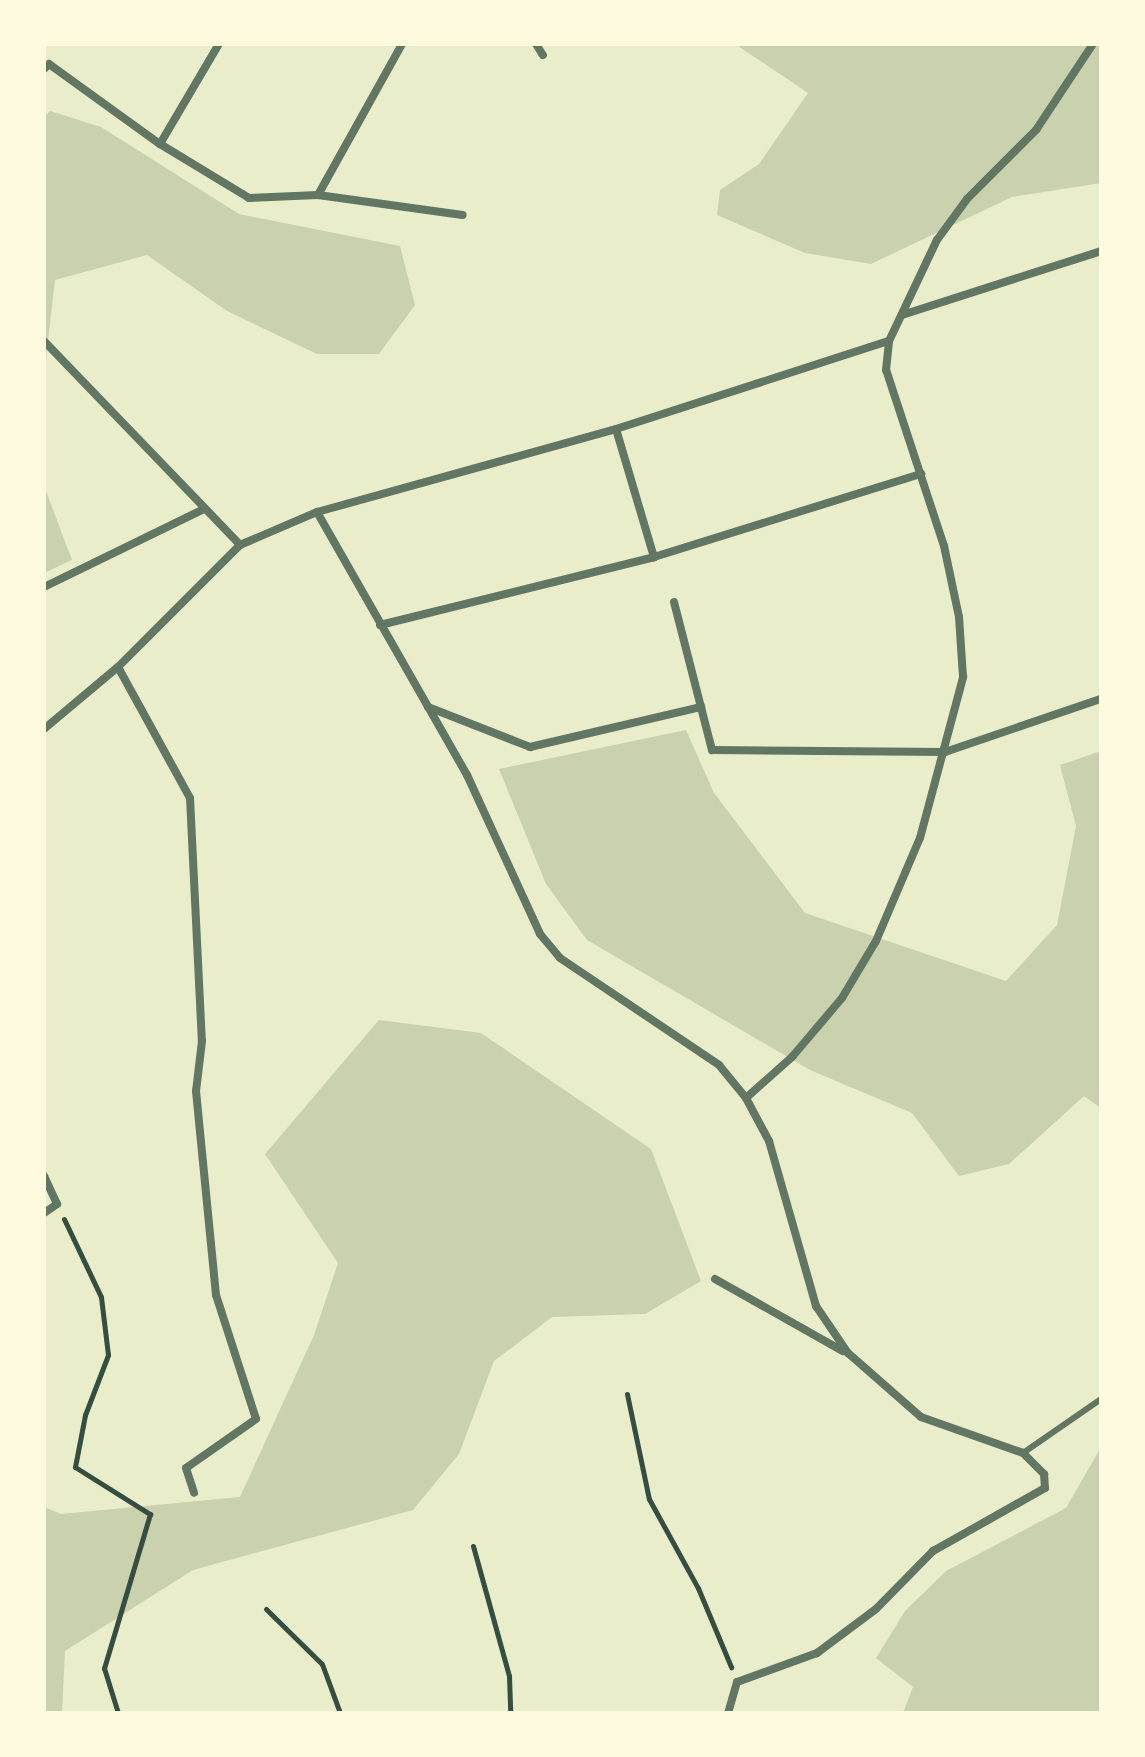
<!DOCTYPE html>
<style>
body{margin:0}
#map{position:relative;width:1145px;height:1757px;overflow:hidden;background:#e9edc9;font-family:"PT Sans",sans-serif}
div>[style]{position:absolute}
.green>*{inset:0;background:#cad2ad}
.path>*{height:5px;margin:-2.5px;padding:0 2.5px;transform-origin:2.5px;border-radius:2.5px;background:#344e41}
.service>*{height:6px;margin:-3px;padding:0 3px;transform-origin:3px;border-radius:3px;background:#617663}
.minor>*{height:8px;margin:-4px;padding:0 4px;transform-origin:4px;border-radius:4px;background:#617663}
span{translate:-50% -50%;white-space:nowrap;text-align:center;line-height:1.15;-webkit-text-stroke:8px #fefae0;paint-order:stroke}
.frame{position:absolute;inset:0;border:46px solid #fefae0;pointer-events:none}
</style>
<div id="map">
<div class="green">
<div style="clip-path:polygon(735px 44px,1101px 44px,1101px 183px,1012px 197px,871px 264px,805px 253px,717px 215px,720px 190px,759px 164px,808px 93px)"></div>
<div style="clip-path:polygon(50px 111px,101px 127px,239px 214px,400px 246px,415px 305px,379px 354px,317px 354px,227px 311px,147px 255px,55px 280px,44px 375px,44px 117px)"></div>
<div style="clip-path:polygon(44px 486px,72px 560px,44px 573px)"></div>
<div style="clip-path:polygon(686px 730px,714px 793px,805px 913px,1006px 981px,1057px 925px,1076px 826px,1060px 765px,1101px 751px,1101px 1108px,1084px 1096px,1009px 1164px,959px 1176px,912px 1113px,810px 1070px,587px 940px,546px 884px,499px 769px)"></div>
<div style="clip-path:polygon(379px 1020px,481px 1033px,651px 1149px,701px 1281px,645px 1314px,552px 1317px,494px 1361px,459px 1454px,413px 1510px,193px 1570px,65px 1651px,62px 1713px,44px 1713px,44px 1507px,61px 1514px,240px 1497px,314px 1335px,338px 1263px,265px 1154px)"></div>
<div style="clip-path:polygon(1101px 1447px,1101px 1713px,903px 1713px,913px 1687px,876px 1658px,905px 1611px,946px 1571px,1066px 1508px)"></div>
</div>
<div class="path">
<div style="left:64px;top:1219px;width:86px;rotate:64.6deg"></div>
<div style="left:101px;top:1297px;width:58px;rotate:83.1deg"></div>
<div style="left:108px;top:1355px;width:64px;rotate:111deg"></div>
<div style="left:85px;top:1415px;width:53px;rotate:100.9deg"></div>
<div style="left:75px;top:1467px;width:89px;rotate:32.1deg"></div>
<div style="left:150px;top:1514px;width:161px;rotate:106.6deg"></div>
<div style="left:104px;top:1668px;width:47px;rotate:72.7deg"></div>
<div style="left:627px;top:1394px;width:107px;rotate:78.2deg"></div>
<div style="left:649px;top:1499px;width:102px;rotate:61.2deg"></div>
<div style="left:698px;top:1588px;width:86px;rotate:67.3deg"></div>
<div style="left:473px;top:1546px;width:135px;rotate:74.5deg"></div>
<div style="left:509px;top:1676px;width:37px;rotate:88deg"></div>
<div style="left:266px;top:1609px;width:78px;rotate:44.5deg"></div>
<div style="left:322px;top:1664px;width:52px;rotate:69.8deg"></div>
</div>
<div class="service">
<div style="left:1023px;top:1453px;width:95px;rotate:-34.7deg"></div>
</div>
<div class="minor">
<div style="left:536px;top:44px;width:13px;rotate:58deg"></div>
<div style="left:44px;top:69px;width:7px;rotate:-45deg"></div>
<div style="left:49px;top:64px;width:137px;rotate:35.8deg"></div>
<div style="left:160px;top:144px;width:104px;rotate:31.2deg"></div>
<div style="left:249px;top:198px;width:69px;rotate:-2.5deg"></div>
<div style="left:318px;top:195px;width:146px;rotate:7.9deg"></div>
<div style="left:160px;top:144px;width:116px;rotate:-59.5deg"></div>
<div style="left:318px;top:195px;width:173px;rotate:-60.9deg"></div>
<div style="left:902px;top:315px;width:209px;rotate:-17.8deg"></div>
<div style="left:44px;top:341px;width:283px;rotate:46.1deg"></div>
<div style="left:616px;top:429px;width:134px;rotate:73.5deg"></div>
<div style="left:317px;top:512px;width:303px;rotate:60.3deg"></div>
<div style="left:467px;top:775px;width:175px;rotate:65.3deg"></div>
<div style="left:540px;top:934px;width:31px;rotate:50deg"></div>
<div style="left:560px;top:958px;width:192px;rotate:33.9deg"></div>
<div style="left:719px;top:1065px;width:43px;rotate:50.7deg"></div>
<div style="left:746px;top:1098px;width:49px;rotate:61.9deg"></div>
<div style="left:769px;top:1141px;width:172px;rotate:74.1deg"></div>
<div style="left:816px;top:1306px;width:57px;rotate:55.8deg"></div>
<div style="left:848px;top:1353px;width:97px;rotate:41.2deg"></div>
<div style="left:921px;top:1417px;width:108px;rotate:19.4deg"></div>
<div style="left:1023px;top:1453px;width:30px;rotate:45deg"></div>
<div style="left:1044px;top:1474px;width:14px;rotate:86deg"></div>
<div style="left:1045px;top:1488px;width:129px;rotate:150.6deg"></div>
<div style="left:933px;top:1551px;width:81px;rotate:134.5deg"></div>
<div style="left:876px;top:1609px;width:74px;rotate:143.3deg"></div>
<div style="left:817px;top:1653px;width:85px;rotate:160.1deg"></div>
<div style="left:737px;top:1682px;width:32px;rotate:106deg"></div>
<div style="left:44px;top:587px;width:176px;rotate:-26deg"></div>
<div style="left:674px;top:602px;width:153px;rotate:75.6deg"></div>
<div style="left:712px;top:750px;width:233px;rotate:0.5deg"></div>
<div style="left:945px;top:752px;width:165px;rotate:-18.8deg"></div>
<div style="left:380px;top:625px;width:282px;rotate:-13.9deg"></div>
<div style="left:654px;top:557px;width:280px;rotate:-17.3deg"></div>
<div style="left:118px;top:667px;width:149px;rotate:61.2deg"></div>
<div style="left:190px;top:798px;width:243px;rotate:87.2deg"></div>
<div style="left:202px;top:1041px;width:50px;rotate:96.8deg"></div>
<div style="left:196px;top:1091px;width:205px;rotate:84.4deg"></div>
<div style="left:216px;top:1295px;width:130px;rotate:72.1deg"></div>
<div style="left:256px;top:1419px;width:85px;rotate:145deg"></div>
<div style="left:186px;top:1468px;width:26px;rotate:72deg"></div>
<div style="left:428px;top:707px;width:110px;rotate:21.4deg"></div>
<div style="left:530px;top:747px;width:176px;rotate:-13.2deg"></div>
<div style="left:44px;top:729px;width:97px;rotate:-40deg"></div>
<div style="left:118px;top:667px;width:173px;rotate:-45deg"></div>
<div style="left:240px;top:545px;width:84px;rotate:-23.2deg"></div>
<div style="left:317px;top:512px;width:310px;rotate:-15.5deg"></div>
<div style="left:616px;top:429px;width:287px;rotate:-17.9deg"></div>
<div style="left:746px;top:1098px;width:62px;rotate:-41.7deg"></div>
<div style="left:792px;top:1057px;width:77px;rotate:-49.7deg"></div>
<div style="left:842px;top:998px;width:66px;rotate:-59.2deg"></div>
<div style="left:876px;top:941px;width:112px;rotate:-66.9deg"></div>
<div style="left:920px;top:838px;width:167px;rotate:-75deg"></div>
<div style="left:963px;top:677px;width:60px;rotate:-93.8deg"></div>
<div style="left:959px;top:617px;width:73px;rotate:-101.9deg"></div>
<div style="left:944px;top:546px;width:185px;rotate:-108.2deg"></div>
<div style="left:886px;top:370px;width:29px;rotate:-84deg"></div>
<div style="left:889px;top:341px;width:112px;rotate:-64.6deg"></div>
<div style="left:937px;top:240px;width:51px;rotate:-53.8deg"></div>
<div style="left:967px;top:199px;width:98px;rotate:-45deg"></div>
<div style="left:1036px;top:130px;width:103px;rotate:-56.5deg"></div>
<div style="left:44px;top:1176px;width:31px;rotate:65deg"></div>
<div style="left:57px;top:1204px;width:16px;rotate:145deg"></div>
<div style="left:715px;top:1279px;width:147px;rotate:29.4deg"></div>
</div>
<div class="frame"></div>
</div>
